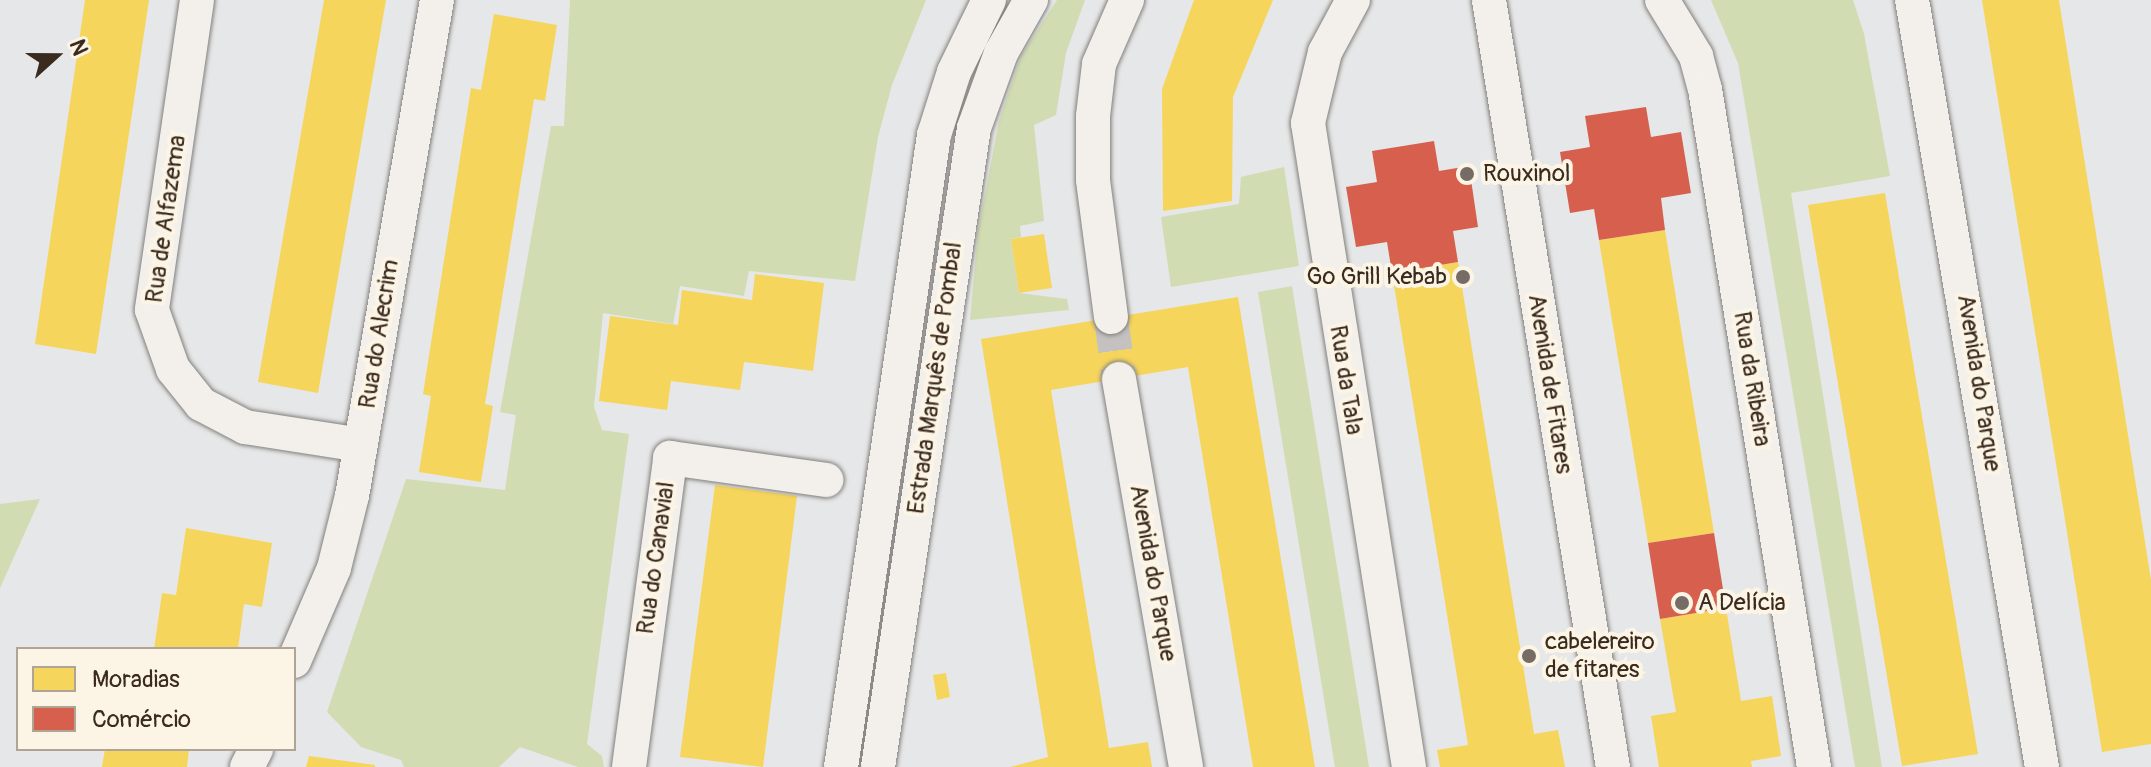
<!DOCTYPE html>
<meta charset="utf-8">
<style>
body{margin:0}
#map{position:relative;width:2151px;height:767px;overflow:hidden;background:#e6e7e8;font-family:Pangolin,sans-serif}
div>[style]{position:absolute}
.green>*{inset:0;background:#d1dcb3}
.homes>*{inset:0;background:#f6d55c}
.shops>*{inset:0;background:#d6604d}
.minor-tunnel>*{height:34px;margin-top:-17px;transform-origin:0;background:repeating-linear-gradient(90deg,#c4c1c0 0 34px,transparent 0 51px)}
.roads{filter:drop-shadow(0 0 2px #83807e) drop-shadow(0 0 2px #83807e)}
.minor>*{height:34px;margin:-17px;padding:0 17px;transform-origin:17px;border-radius:17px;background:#f3f0eb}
.dots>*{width:22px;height:22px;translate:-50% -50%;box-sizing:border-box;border:4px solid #fcf5e5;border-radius:50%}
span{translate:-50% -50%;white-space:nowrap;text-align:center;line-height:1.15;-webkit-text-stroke:8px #fcf5e5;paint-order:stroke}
.poi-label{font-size:24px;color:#3b2a1e}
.left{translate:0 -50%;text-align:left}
.right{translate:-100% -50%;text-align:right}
.street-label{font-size:24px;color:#3b2a1e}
.legend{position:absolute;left:16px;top:647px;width:280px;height:104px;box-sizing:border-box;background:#fcf5e5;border:2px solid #afa495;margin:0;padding:10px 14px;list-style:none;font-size:24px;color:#3b2a1e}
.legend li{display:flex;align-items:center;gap:16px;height:40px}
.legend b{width:40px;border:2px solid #afa495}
.north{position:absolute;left:16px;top:16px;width:80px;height:80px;-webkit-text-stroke:6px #fcf5e5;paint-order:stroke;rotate:69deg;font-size:22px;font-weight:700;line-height:32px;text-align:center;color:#3b2a1e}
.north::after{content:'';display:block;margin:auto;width:28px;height:36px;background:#3b2a1e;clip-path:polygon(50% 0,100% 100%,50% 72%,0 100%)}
</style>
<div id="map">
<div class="green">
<div style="clip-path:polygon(570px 0,926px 0,892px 85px,878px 137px,855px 281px,749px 271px,744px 296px,680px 286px,673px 324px,603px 313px,594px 407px,602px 430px,629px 434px,587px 744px,602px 756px,604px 767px,578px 767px,520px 747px,499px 767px,404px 767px,401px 760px,361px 747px,327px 712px,406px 479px,505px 490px,516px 415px,500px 412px,551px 126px,564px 126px)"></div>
<div style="clip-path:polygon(1057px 0,1085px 0,1066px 53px,1056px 115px,1034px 125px,1044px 221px,1020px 226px,1021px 237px,1011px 239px,1019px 293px,1067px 299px,1069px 310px,970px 320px,978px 231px,999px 121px,1021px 56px)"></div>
<div style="clip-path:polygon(1711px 0,1853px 0,1864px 34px,1890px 176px,1791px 193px,1882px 767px,1855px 767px,1738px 63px)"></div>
<div style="clip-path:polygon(1284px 167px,1299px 266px,1171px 287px,1161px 217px,1239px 204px,1241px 177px)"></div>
<div style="clip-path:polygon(1292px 286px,1369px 767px,1335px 767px,1258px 292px)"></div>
<div style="clip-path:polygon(40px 499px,0 588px,0 504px)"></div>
</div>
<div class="homes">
<div style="clip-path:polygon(85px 0,149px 0,96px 354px,35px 344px)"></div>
<div style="clip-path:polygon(324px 0,386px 0,318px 393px,258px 382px)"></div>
<div style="clip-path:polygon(1194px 0,1273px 0,1233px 97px,1232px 201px,1163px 211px,1162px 89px)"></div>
<div style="clip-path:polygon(1982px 0,2059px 0,2151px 580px,2151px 744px,2102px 752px)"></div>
<div style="clip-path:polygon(494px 14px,557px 25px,545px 101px,534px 99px,485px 404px,493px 406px,481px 482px,419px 472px,431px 396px,423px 394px,471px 88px,481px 90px)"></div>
<div style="clip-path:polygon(1885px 193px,1978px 754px,1902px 766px,1808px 205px)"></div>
<div style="clip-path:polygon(1665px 230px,1714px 533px,1648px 543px,1599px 240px)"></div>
<div style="clip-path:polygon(1044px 234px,1052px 288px,1019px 293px,1011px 239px)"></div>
<div style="clip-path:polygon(1458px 262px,1534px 734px,1558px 730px,1565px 767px,1440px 767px,1437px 750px,1468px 745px,1392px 273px)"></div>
<div style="clip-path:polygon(755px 274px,824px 283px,813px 371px,744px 362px,740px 390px,671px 381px,667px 410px,599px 401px,610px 316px,678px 325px,682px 290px,752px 300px)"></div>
<div style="clip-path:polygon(1238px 297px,1315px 767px,1253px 767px,1188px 367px,1051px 390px,1109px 748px,1148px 742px,1152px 767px,1010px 767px,1048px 757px,981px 339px)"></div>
<div style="clip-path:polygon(715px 485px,797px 496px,763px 767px,680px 757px)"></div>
<div style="clip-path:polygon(186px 528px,272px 543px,262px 607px,244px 604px,238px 649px,154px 649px,162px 593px,176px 595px)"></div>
<div style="clip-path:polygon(1726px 608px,1741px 701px,1772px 696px,1781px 756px,1751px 761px,1752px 767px,1659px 767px,1651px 716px,1676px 712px,1660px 619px)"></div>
<div style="clip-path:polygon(946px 673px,950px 697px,937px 700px,933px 675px)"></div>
<div style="clip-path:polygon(105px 749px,189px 749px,187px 767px,102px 767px)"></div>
<div style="clip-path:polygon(309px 756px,375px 765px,375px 767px,306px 767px)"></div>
</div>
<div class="shops">
<div style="clip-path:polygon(1646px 107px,1651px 137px,1681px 132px,1691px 193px,1661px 198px,1665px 230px,1599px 240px,1594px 209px,1570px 213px,1560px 152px,1590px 147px,1585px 116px)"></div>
<div style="clip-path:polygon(1434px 141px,1439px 171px,1469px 166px,1478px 227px,1453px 231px,1458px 262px,1392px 273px,1387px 242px,1356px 247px,1346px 187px,1377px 182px,1372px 151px)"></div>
<div style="clip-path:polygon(1714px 533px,1726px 608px,1660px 619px,1648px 543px)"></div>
</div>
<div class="minor-tunnel">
<div style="left:1111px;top:317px;width:63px;rotate:82.6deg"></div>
</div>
<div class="roads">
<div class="minor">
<div style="left:197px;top:0;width:313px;rotate:98.3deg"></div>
<div style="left:152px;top:310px;width:63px;rotate:70.4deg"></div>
<div style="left:173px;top:369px;width:45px;rotate:51.3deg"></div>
<div style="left:201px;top:404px;width:50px;rotate:27.6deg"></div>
<div style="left:245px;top:427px;width:117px;rotate:8.8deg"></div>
<div style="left:1353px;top:0;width:59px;rotate:118.3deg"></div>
<div style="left:1325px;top:52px;width:73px;rotate:103.5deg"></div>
<div style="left:1308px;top:123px;width:652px;rotate:81.09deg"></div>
<div style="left:1489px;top:0;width:777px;rotate:80.82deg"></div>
<div style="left:1662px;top:0;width:66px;rotate:58.7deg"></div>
<div style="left:1696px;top:56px;width:34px;rotate:75deg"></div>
<div style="left:1705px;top:89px;width:687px;rotate:80.87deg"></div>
<div style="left:1912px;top:0;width:778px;rotate:80.38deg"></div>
<div style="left:1111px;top:317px;width:138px;rotate:-97.5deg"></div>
<div style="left:1093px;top:180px;width:64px;rotate:-90deg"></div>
<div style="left:1093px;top:116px;width:52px;rotate:-83.4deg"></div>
<div style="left:1099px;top:64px;width:70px;rotate:-66.4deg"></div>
<div style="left:1119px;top:379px;width:394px;rotate:80.2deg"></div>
<div style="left:294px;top:661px;width:101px;rotate:-66.7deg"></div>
<div style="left:334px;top:568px;width:74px;rotate:-76deg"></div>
<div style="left:352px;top:496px;width:503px;rotate:-80.28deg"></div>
<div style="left:247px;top:767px;width:20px;rotate:-63deg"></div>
<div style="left:629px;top:767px;width:312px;rotate:-82.4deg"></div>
<div style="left:670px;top:458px;width:158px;rotate:8deg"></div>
<div style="left:841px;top:767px;width:639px;rotate:-81.63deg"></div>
<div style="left:934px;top:135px;width:66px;rotate:-72.4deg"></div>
<div style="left:954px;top:72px;width:80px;rotate:-64.1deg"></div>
<div style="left:878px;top:767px;width:646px;rotate:-81.46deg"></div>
<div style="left:974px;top:128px;width:80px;rotate:-70.2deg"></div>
<div style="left:1001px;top:53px;width:61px;rotate:-60.5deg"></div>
</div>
</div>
<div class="dots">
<div style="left:1467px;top:174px;background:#776c65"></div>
<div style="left:1463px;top:277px;background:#776c65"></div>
<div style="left:1682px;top:603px;background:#776c65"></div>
<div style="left:1529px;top:656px;background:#776c65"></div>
</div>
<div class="poi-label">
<span class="left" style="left:1483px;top:174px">Rouxinol</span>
<span class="right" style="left:1447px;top:277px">Go Grill Kebab</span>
<span class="left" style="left:1698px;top:603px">A Delícia</span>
<span class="left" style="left:1545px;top:656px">cabelereiro<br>de fitares</span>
</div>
<div class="street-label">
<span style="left:166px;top:219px;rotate:-82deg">Rua de Alfazema</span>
<span style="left:379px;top:334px;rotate:-81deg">Rua do Alecrim</span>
<span style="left:935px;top:378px;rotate:-82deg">Estrada Marquês de Pombal</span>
<span style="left:1752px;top:379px;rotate:81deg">Rua da Ribeira</span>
<span style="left:1346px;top:380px;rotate:81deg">Rua da Tala</span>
<span style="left:1979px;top:383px;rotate:81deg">Avenida do Parque</span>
<span style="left:1550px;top:384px;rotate:81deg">Avenida de Fitares</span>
<span style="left:656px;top:558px;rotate:-82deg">Rua do Canavial</span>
<span style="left:1153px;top:573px;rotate:80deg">Avenida do Parque</span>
</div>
<ul class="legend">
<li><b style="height:22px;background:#f6d55c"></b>Moradias</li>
<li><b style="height:22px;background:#d6604d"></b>Comércio</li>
</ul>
<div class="north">N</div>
</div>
